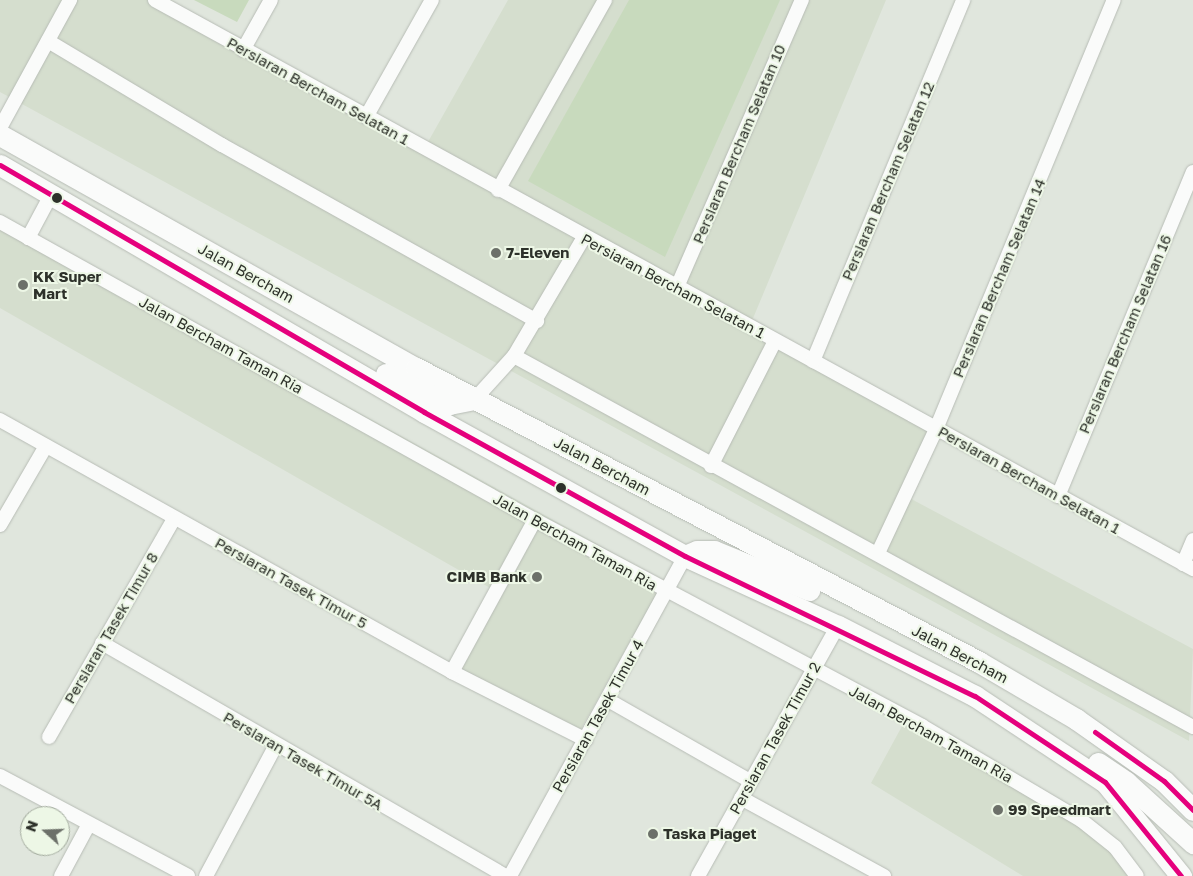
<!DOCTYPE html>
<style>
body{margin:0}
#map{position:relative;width:1193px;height:876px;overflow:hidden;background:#e0e6dd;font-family:"Golos Text",sans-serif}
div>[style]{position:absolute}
.built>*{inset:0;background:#d5dece}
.green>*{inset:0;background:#c8dabd}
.roads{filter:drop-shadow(0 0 1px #b7bcb5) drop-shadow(0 0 1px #b7bcb5)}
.minor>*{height:14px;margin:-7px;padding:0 7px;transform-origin:7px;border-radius:7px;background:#fafbfa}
.primary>*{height:21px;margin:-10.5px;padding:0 10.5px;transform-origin:10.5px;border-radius:10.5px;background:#fafbfa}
.bus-1>*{height:5px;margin:-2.5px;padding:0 2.5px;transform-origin:2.5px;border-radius:2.5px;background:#e5007d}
.dots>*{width:14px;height:14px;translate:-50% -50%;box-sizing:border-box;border:2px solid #edf7e6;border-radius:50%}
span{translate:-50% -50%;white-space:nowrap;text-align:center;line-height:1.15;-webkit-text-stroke:4px #edf7e6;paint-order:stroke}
.street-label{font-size:15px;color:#2d312a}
.poi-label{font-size:15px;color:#2d312a;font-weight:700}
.left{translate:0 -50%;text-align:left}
.right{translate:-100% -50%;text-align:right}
.north{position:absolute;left:20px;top:806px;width:50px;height:50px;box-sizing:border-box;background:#edf7e6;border:1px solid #a0a89b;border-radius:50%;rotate:290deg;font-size:14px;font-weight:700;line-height:20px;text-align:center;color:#2d312a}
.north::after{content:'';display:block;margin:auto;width:18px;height:22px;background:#6c7069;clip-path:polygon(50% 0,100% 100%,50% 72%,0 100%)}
</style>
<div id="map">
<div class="built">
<div style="clip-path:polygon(0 0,160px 0,424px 149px,508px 0,886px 0,751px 323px,931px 433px,900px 493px,1193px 649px,1189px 741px,0 92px)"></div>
<div style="clip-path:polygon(0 215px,664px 581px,577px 736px,452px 666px,492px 589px,0 308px)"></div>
<div style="clip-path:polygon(907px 717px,1080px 819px,1137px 876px,1023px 876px,871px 783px)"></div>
</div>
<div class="green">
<div style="clip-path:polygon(194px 0,249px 0,237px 22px)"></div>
<div style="clip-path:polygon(629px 0,780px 0,665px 257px,528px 181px)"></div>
</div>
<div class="roads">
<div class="minor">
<div style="left:155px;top:0;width:1184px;rotate:28.73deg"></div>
<div style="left:48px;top:41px;width:203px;rotate:30.9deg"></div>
<div style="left:222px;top:145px;width:361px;rotate:29.2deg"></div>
<div style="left:243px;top:50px;width:57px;rotate:-60.8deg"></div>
<div style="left:366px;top:117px;width:134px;rotate:-60.6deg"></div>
<div style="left:0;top:128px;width:146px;rotate:-61.3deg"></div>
<div style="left:498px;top:190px;width:218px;rotate:-60.6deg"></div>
<div style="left:0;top:222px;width:612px;rotate:29.12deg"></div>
<div style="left:535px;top:520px;width:438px;rotate:28deg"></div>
<div style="left:922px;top:726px;width:185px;rotate:30.6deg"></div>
<div style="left:1081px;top:820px;width:43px;rotate:38.5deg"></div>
<div style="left:1115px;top:847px;width:36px;rotate:53deg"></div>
<div style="left:28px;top:238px;width:49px;rotate:-61.9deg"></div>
<div style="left:677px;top:287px;width:313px;rotate:-66.5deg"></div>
<div style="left:514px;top:356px;width:774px;rotate:28.65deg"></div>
<div style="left:813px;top:361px;width:391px;rotate:-67.4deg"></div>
<div style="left:475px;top:399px;width:58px;rotate:-47.8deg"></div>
<div style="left:514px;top:356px;width:138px;rotate:-59.5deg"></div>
<div style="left:0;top:420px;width:518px;rotate:29.14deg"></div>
<div style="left:452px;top:672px;width:150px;rotate:26.9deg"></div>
<div style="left:711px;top:466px;width:140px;rotate:-62.9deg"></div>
<div style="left:1058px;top:496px;width:351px;rotate:-67.4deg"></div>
<div style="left:0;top:525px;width:91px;rotate:-59.8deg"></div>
<div style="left:878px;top:553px;width:137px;rotate:-64.9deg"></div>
<div style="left:936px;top:429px;width:464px;rotate:-67.5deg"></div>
<div style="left:1183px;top:564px;width:26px;rotate:-67deg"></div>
<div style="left:102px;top:643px;width:466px;rotate:30deg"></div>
<div style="left:452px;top:672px;width:173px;rotate:-61.4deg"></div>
<div style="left:608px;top:700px;width:163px;rotate:29.7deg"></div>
<div style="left:49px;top:737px;width:251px;rotate:-60.2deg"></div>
<div style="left:0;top:776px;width:213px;rotate:28deg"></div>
<div style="left:741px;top:798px;width:163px;rotate:28.6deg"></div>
<div style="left:61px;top:876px;width:59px;rotate:-61.7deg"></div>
<div style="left:206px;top:876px;width:146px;rotate:-61.9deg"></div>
<div style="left:510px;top:876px;width:365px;rotate:-61.3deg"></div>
<div style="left:698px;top:876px;width:287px;rotate:-60.8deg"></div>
</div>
<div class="primary">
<div style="left:0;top:135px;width:477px;rotate:29.3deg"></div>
<div style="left:416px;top:368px;width:635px;rotate:27.57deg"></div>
<div style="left:979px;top:662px;width:113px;rotate:30.4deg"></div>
<div style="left:1076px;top:719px;width:108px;rotate:35.2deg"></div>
<div style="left:1164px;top:781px;width:41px;rotate:45deg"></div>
<div style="left:0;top:165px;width:491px;rotate:30.2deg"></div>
<div style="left:424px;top:412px;width:298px;rotate:28.9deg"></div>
<div style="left:685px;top:556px;width:168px;rotate:24.6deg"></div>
<div style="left:838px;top:626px;width:154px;rotate:27.1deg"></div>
<div style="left:975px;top:696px;width:156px;rotate:33.5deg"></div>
<div style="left:1105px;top:782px;width:121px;rotate:51deg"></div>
<div style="left:386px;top:374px;width:70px;rotate:25.5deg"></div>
<div style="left:449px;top:404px;width:26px;rotate:-11deg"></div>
<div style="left:685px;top:556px;width:13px;rotate:-23deg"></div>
<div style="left:697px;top:551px;width:17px"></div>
<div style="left:714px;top:551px;width:103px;rotate:22.3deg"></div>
<div style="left:1098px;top:763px;width:34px;rotate:34deg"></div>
<div style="left:1126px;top:782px;width:91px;rotate:42.3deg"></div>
</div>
</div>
<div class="bus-1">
<div style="left:0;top:165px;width:491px;rotate:30.2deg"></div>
<div style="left:424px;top:412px;width:298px;rotate:28.9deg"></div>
<div style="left:685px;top:556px;width:322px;rotate:25.8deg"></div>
<div style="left:975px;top:696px;width:156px;rotate:33.5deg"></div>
<div style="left:1105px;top:782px;width:121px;rotate:51deg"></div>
<div style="left:1095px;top:732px;width:85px;rotate:35.4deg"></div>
<div style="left:1164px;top:781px;width:41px;rotate:45deg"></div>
</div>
<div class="dots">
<div style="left:57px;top:198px;background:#2d312a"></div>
<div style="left:496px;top:253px;background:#6c7069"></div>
<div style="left:23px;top:285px;background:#6c7069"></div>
<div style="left:561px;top:488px;background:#2d312a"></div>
<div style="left:537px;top:577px;background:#6c7069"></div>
<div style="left:998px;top:810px;background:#6c7069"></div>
<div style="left:653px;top:834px;background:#6c7069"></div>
</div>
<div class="street-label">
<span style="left:318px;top:91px;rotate:29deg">Persiaran Bercham Selatan 1</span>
<span style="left:739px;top:144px;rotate:-67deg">Persiaran Bercham Selatan 10</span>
<span style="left:888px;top:181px;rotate:-67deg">Persiaran Bercham Selatan 12</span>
<span style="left:246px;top:273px;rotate:29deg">Jalan Bercham</span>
<span style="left:999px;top:278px;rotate:-67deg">Persiaran Bercham Selatan 14</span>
<span style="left:673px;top:286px;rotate:28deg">Persiaran Bercham Selatan 1</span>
<span style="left:1125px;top:334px;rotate:-67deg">Persiaran Bercham Selatan 16</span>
<span style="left:221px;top:345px;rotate:29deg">Jalan Bercham Taman Ria</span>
<span style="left:602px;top:466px;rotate:28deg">Jalan Bercham</span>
<span style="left:1029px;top:480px;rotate:29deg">Persiaran Bercham Selatan 1</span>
<span style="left:575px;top:542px;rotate:29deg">Jalan Bercham Taman Ria</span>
<span style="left:291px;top:583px;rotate:29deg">Persiaran Tasek Timur 5</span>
<span style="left:111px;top:628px;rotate:-60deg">Persiaran Tasek Timur 8</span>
<span style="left:960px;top:654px;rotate:28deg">Jalan Bercham</span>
<span style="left:598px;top:716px;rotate:-61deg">Persiaran Tasek Timur 4</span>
<span style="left:931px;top:734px;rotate:29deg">Jalan Bercham Taman Ria</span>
<span style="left:775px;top:738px;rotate:-61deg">Persiaran Tasek Timur 2</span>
<span style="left:303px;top:761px;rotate:30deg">Persiaran Tasek Timur 5A</span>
</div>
<div class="poi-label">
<span class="left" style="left:506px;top:253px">7-Eleven</span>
<span class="left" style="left:33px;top:285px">KK Super<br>Mart</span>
<span class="right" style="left:527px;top:577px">CIMB Bank</span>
<span class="left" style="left:1008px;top:810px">99 Speedmart</span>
<span class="left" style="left:663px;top:834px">Taska Piaget</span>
</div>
<div class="north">N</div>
</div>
